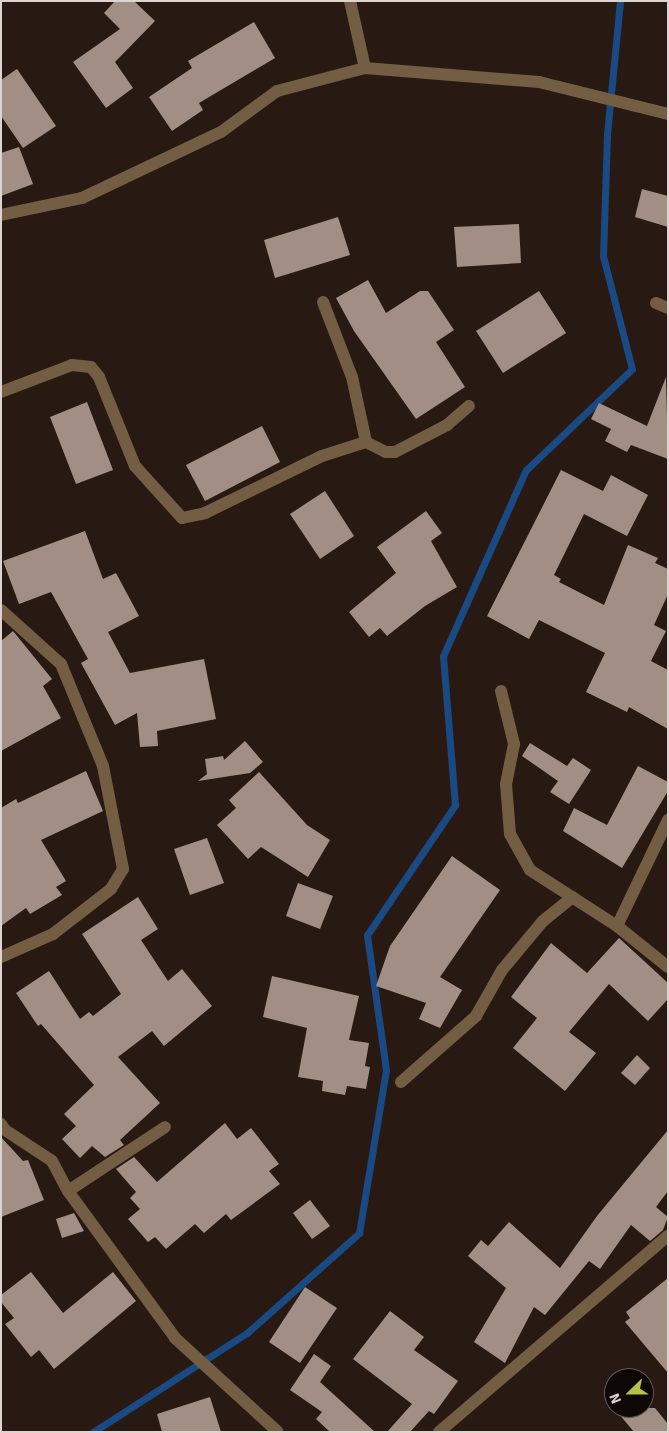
<!DOCTYPE html>
<style>
body{margin:0}
#map{position:relative;width:669px;height:1433px;overflow:hidden;background:#281a13;font-family:Signika,sans-serif}
div>[style]{position:absolute}
.stream>*{height:7px;margin:-3.5px;padding:0 3.5px;transform-origin:3.5px;border-radius:3.5px;background:#1a4a83}
.building>*{inset:0;background:#a18f86}
.minor>*{height:12px;margin:-6px;padding:0 6px;transform-origin:6px;border-radius:6px;background:#735e43}
span{translate:-50% -50%;white-space:nowrap;text-align:center;line-height:1.15;-webkit-text-stroke:5px #0d0705;paint-order:stroke}
.frame{position:absolute;inset:0;border:2px solid #ded4cf;pointer-events:none}
.north{position:absolute;left:604px;top:1368px;width:50px;height:50px;box-sizing:border-box;background:#0d0705;border:1px solid #615956;border-radius:50%;rotate:248deg;font-size:14px;font-weight:700;line-height:20px;text-align:center;color:#ded4cf}
.north::after{content:'';display:block;margin:auto;width:18px;height:22px;background:#b4c24a;clip-path:polygon(50% 0,100% 100%,50% 72%,0 100%)}
</style>
<div id="map">
<div class="stream">
<div style="left:93px;top:1432px;width:184px;rotate:-32.8deg"></div>
<div style="left:248px;top:1332px;width:149px;rotate:-41.7deg"></div>
<div style="left:359px;top:1233px;width:165px;rotate:-80.6deg"></div>
<div style="left:386px;top:1070px;width:136px;rotate:-98deg"></div>
<div style="left:367px;top:935px;width:157px;rotate:-55.9deg"></div>
<div style="left:455px;top:805px;width:149px;rotate:-94.6deg"></div>
<div style="left:443px;top:656px;width:204px;rotate:-66deg"></div>
<div style="left:526px;top:470px;width:146px;rotate:-43.6deg"></div>
<div style="left:632px;top:369px;width:117px;rotate:-104.4deg"></div>
<div style="left:603px;top:256px;width:122px;rotate:-88.1deg"></div>
<div style="left:607px;top:134px;width:134px;rotate:-84.4deg"></div>
</div>
<div class="building">
<div style="clip-path:polygon(115px 1px,134px 1px,155px 21px,115px 62px,133px 88px,106px 108px,73px 62px,120px 29px,104px 13px)"></div>
<div style="clip-path:polygon(254px 22px,275px 58px,199px 103px,203px 110px,172px 131px,149px 97px,192px 68px,188px 61px)"></div>
<div style="clip-path:polygon(17px 69px,56px 126px,23px 148px,1px 116px,1px 80px)"></div>
<div style="clip-path:polygon(19px 147px,33px 184px,1px 196px,1px 153px)"></div>
<div style="clip-path:polygon(642px 189px,668px 196px,668px 227px,635px 217px)"></div>
<div style="clip-path:polygon(338px 217px,350px 255px,275px 278px,264px 240px)"></div>
<div style="clip-path:polygon(519px 224px,521px 263px,457px 267px,454px 227px)"></div>
<div style="clip-path:polygon(368px 280px,386px 313px,420px 291px,428px 291px,454px 330px,436px 342px,465px 387px,416px 419px,354px 331px,336px 298px)"></div>
<div style="clip-path:polygon(539px 291px,566px 333px,503px 373px,476px 331px)"></div>
<div style="clip-path:polygon(666px 377px,668px 459px,631px 445px,627px 452px,605px 441px,611px 429px,591px 419px,599px 403px,647px 426px)"></div>
<div style="clip-path:polygon(87px 402px,113px 470px,76px 484px,50px 417px)"></div>
<div style="clip-path:polygon(262px 426px,280px 462px,205px 501px,186px 465px)"></div>
<div style="clip-path:polygon(561px 470px,603px 491px,611px 475px,648px 495px,627px 536px,584px 514px,554px 575px,561px 579px,559px 582px,604px 605px,628px 545px,658px 558px,655px 563px,668px 569px,668px 594px,654px 625px,666px 631px,651px 661px,668px 670px,668px 729px,629px 707px,627px 712px,586px 692px,605px 653px,539px 620px,529px 639px,487px 616px)"></div>
<div style="clip-path:polygon(325px 491px,354px 536px,320px 559px,290px 514px)"></div>
<div style="clip-path:polygon(426px 511px,442px 533px,431px 541px,457px 587px,425px 606px,387px 636px,380px 628px,369px 637px,349px 612px,396px 573px,377px 547px)"></div>
<div style="clip-path:polygon(85px 531px,103px 579px,116px 573px,139px 616px,108px 632px,130px 673px,204px 659px,216px 719px,157px 731px,158px 746px,140px 747px,137px 713px,115px 725px,81px 663px,88px 659px,51px 592px,19px 604px,3px 561px)"></div>
<div style="clip-path:polygon(13px 631px,52px 679px,43px 686px,61px 718px,1px 751px,1px 641px)"></div>
<div style="clip-path:polygon(245px 741px,263px 762px,250px 773px,198px 781px,207px 774px,205px 759px,223px 756px,224px 760px)"></div>
<div style="clip-path:polygon(530px 743px,567px 766px,573px 758px,591px 770px,569px 804px,550px 792px,558px 781px,522px 756px)"></div>
<div style="clip-path:polygon(638px 766px,668px 782px,668px 791px,622px 868px,563px 831px,574px 808px,607px 825px)"></div>
<div style="clip-path:polygon(86px 771px,103px 811px,41px 840px,66px 881px,56px 887px,62px 895px,30px 914px,26px 908px,1px 926px,1px 808px,16px 799px,18px 803px)"></div>
<div style="clip-path:polygon(259px 772px,307px 825px,330px 840px,308px 877px,261px 847px,248px 859px,217px 825px,236px 808px,229px 800px)"></div>
<div style="clip-path:polygon(207px 838px,224px 883px,190px 895px,174px 849px)"></div>
<div style="clip-path:polygon(452px 856px,500px 890px,440px 977px,462px 990px,440px 1028px,419px 1019px,426px 1003px,376px 986px,390px 946px)"></div>
<div style="clip-path:polygon(298px 883px,333px 896px,320px 929px,286px 916px)"></div>
<div style="clip-path:polygon(138px 897px,158px 929px,141px 940px,168px 981px,182px 969px,212px 1006px,164px 1046px,152px 1031px,118px 1057px,160px 1103px,120px 1140px,124px 1145px,105px 1157px,92px 1146px,80px 1158px,62px 1139px,76px 1126px,64px 1114px,94px 1085px,41px 1024px,38px 1026px,16px 993px,49px 971px,80px 1019px,89px 1012px,93px 1016px,121px 994px,82px 934px)"></div>
<div style="clip-path:polygon(619px 938px,668px 983px,668px 999px,648px 1021px,609px 984px,569px 1032px,596px 1053px,565px 1091px,513px 1048px,537px 1018px,511px 997px,551px 943px,587px 973px)"></div>
<div style="clip-path:polygon(272px 976px,359px 996px,349px 1040px,369px 1043px,365px 1066px,370px 1067px,366px 1089px,347px 1086px,345px 1095px,322px 1091px,323px 1081px,298px 1077px,307px 1028px,263px 1017px)"></div>
<div style="clip-path:polygon(637px 1055px,650px 1068px,635px 1085px,621px 1073px)"></div>
<div style="clip-path:polygon(225px 1123px,237px 1139px,251px 1128px,279px 1164px,269px 1171px,280px 1184px,231px 1220px,226px 1214px,204px 1233px,195px 1224px,166px 1249px,155px 1237px,148px 1242px,128px 1219px,140px 1209px,130px 1198px,136px 1192px,116px 1169px,134px 1157px,157px 1182px)"></div>
<div style="clip-path:polygon(668px 1130px,668px 1191px,656px 1207px,668px 1217px,663px 1230px,650px 1241px,631px 1225px,600px 1269px,589px 1261px,545px 1315px,534px 1307px,505px 1363px,474px 1342px,506px 1288px,468px 1256px,481px 1240px,488px 1246px,509px 1222px,560px 1268px,597px 1216px)"></div>
<div style="clip-path:polygon(1px 1137px,23px 1161px,28px 1160px,44px 1200px,1px 1217px)"></div>
<div style="clip-path:polygon(310px 1200px,330px 1226px,312px 1239px,293px 1213px)"></div>
<div style="clip-path:polygon(74px 1213px,84px 1231px,62px 1238px,56px 1219px)"></div>
<div style="clip-path:polygon(31px 1272px,63px 1313px,113px 1272px,136px 1301px,54px 1369px,39px 1350px,31px 1357px,5px 1324px,14px 1318px,1px 1302px,1px 1295px)"></div>
<div style="clip-path:polygon(668px 1278px,668px 1373px,625px 1322px,630px 1318px,626px 1312px)"></div>
<div style="clip-path:polygon(305px 1287px,337px 1308px,300px 1363px,269px 1342px)"></div>
<div style="clip-path:polygon(390px 1311px,424px 1337px,414px 1350px,458px 1381px,434px 1414px,429px 1411px,410px 1432px,387px 1432px,412px 1404px,353px 1359px)"></div>
<div style="clip-path:polygon(314px 1354px,331px 1366px,320px 1382px,375px 1432px,330px 1432px,316px 1419px,322px 1412px,290px 1390px)"></div>
<div style="clip-path:polygon(210px 1397px,221px 1432px,162px 1432px,157px 1414px)"></div>
<div style="clip-path:polygon(614px 1408px,655px 1408px,668px 1424px,668px 1432px,634px 1432px)"></div>
</div>
<div class="minor">
<div style="left:350px;top:1px;width:69px;rotate:77.4deg"></div>
<div style="left:1px;top:215px;width:83px;rotate:-11.9deg"></div>
<div style="left:82px;top:198px;width:154px;rotate:-25.4deg"></div>
<div style="left:221px;top:132px;width:69px;rotate:-36.2deg"></div>
<div style="left:277px;top:91px;width:91px;rotate:-14.6deg"></div>
<div style="left:365px;top:68px;width:175px;rotate:4.6deg"></div>
<div style="left:539px;top:82px;width:133px;rotate:13.9deg"></div>
<div style="left:323px;top:302px;width:80px;rotate:68.9deg"></div>
<div style="left:352px;top:377px;width:66px;rotate:77.8deg"></div>
<div style="left:656px;top:303px;width:13px;rotate:23deg"></div>
<div style="left:1px;top:392px;width:76px;rotate:-20.8deg"></div>
<div style="left:72px;top:365px;width:19px;rotate:6deg"></div>
<div style="left:91px;top:367px;width:13px;rotate:51deg"></div>
<div style="left:99px;top:377px;width:96px;rotate:68deg"></div>
<div style="left:135px;top:466px;width:70px;rotate:47.9deg"></div>
<div style="left:182px;top:518px;width:24px;rotate:-12deg"></div>
<div style="left:205px;top:513px;width:130px;rotate:-26deg"></div>
<div style="left:322px;top:456px;width:46px;rotate:-17.7deg"></div>
<div style="left:366px;top:442px;width:22px;rotate:27deg"></div>
<div style="left:386px;top:452px;width:9px"></div>
<div style="left:395px;top:452px;width:59px;rotate:-27.4deg"></div>
<div style="left:447px;top:425px;width:29px;rotate:-41deg"></div>
<div style="left:1px;top:610px;width:81px;rotate:42deg"></div>
<div style="left:61px;top:664px;width:110px;rotate:67.6deg"></div>
<div style="left:103px;top:766px;width:105px;rotate:79deg"></div>
<div style="left:123px;top:869px;width:23px;rotate:121deg"></div>
<div style="left:111px;top:889px;width:73px;rotate:142.2deg"></div>
<div style="left:53px;top:934px;width:57px;rotate:156.1deg"></div>
<div style="left:501px;top:691px;width:55px;rotate:76.2deg"></div>
<div style="left:514px;top:744px;width:41px;rotate:101.3deg"></div>
<div style="left:506px;top:784px;width:50px;rotate:85.4deg"></div>
<div style="left:510px;top:834px;width:41px;rotate:60.9deg"></div>
<div style="left:530px;top:870px;width:103px;rotate:32.8deg"></div>
<div style="left:617px;top:926px;width:65px;rotate:38.8deg"></div>
<div style="left:617px;top:926px;width:118px;rotate:-64.3deg"></div>
<div style="left:401px;top:1082px;width:100px;rotate:-41.3deg"></div>
<div style="left:476px;top:1016px;width:53px;rotate:-60.5deg"></div>
<div style="left:502px;top:970px;width:64px;rotate:-50.1deg"></div>
<div style="left:543px;top:921px;width:38px;rotate:-39deg"></div>
<div style="left:1px;top:1124px;width:7px;rotate:56deg"></div>
<div style="left:5px;top:1130px;width:56px;rotate:33.4deg"></div>
<div style="left:52px;top:1161px;width:34px;rotate:62deg"></div>
<div style="left:68px;top:1191px;width:182px;rotate:53.9deg"></div>
<div style="left:175px;top:1338px;width:139px;rotate:42.4deg"></div>
<div style="left:68px;top:1191px;width:116px;rotate:-33.4deg"></div>
<div style="left:439px;top:1432px;width:301px;rotate:-40.6deg"></div>
</div>
<div class="frame"></div>
<div class="north">N</div>
</div>
